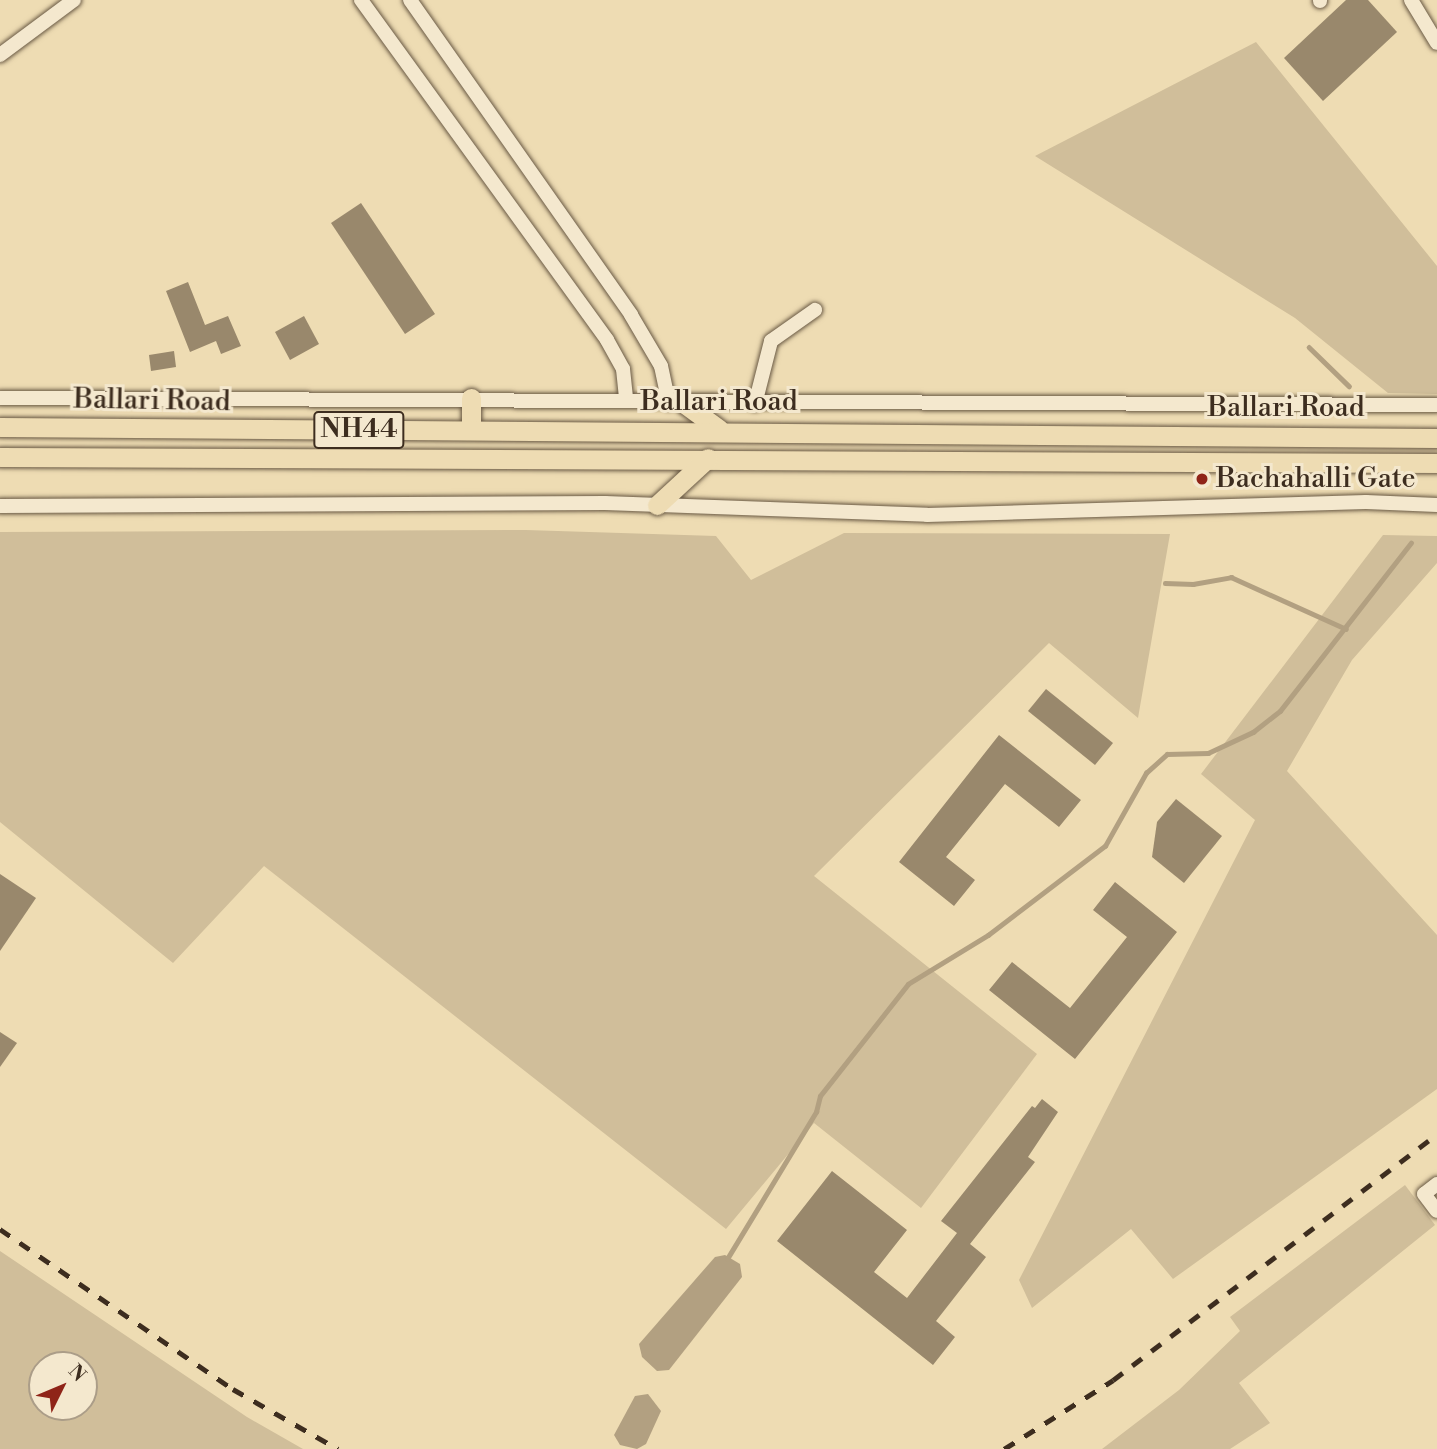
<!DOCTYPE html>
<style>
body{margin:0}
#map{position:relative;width:1437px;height:1449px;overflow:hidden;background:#eedcb3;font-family:"Libre Bodoni",serif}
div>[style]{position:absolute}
.green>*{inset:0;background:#d0be9a}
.water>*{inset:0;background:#b2a081}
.stream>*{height:4.5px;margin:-2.25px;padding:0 2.25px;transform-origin:2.25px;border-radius:2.25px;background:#b2a081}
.building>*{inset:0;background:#99886c}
.roads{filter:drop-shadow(0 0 2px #695944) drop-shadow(0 0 2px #695944)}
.minor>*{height:14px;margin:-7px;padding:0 7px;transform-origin:7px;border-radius:7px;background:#f4e8ce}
.highway>*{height:19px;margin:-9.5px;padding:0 9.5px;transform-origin:9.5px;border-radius:9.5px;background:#eedcb3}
.rail>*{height:4.5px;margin-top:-2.25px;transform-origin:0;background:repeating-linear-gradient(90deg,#3d2d1f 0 12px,transparent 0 24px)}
.dots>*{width:19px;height:19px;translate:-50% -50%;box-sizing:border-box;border:4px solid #f4e8ce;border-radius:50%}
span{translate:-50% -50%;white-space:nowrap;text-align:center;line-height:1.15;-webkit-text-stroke:6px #f4e8ce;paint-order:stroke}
.shield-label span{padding:2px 5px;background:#f4e8ce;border:2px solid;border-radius:5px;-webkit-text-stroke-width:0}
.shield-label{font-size:26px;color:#3d2d1f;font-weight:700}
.street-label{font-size:28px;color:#3d2d1f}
.poi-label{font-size:28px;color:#3d2d1f}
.left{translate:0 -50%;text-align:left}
.north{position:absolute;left:28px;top:1351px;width:70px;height:70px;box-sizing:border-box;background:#f4e8ce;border:2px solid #ab9d88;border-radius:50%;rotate:47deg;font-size:19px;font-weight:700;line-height:28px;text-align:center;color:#3d2d1f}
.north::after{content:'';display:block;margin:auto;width:24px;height:32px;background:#8f2418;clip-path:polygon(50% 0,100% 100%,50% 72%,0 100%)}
</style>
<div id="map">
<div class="green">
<div style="clip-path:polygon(1256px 42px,1437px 266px,1437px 394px,1388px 393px,1295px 318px,1035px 156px)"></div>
<div style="clip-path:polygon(526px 530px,716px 536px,751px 580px,844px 533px,1170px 534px,1138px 718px,1049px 643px,814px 876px,1037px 1054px,921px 1208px,814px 1123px,726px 1229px,264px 866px,173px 963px,0 822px,0 532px)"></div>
<div style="clip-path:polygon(1383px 535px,1437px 536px,1437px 563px,1352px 660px,1287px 771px,1437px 935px,1437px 1089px,1173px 1279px,1131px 1229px,1032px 1308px,1019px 1280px,1255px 820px,1201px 774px)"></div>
<div style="clip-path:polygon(1405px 1185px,1435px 1225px,1239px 1383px,1270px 1423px,1230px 1449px,1102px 1449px,1179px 1390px,1240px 1331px,1230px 1317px)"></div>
<div style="clip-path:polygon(evenodd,0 1251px,247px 1417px,303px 1449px,0 1449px,0 1251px,42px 1365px,84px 1365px,84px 1407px,42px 1407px,42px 1365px)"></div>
</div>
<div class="water">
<div style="clip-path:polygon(725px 1255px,740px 1264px,742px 1277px,669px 1370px,657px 1371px,642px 1357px,639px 1344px,715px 1257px)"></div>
<div style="clip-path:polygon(648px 1394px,661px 1411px,646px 1444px,637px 1449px,620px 1445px,614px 1435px,635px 1396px)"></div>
</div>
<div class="stream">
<div style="left:1309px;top:347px;width:56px;rotate:44.3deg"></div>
<div style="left:1165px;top:583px;width:28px;rotate:2deg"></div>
<div style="left:1193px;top:584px;width:39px;rotate:-10deg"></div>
<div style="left:1231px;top:577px;width:126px;rotate:24.3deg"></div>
<div style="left:727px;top:1259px;width:172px;rotate:-58.8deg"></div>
<div style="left:816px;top:1112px;width:16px;rotate:-76deg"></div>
<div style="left:820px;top:1096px;width:142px;rotate:-51.8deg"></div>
<div style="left:908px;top:984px;width:94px;rotate:-31.5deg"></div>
<div style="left:988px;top:935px;width:147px;rotate:-37.3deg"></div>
<div style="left:1105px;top:846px;width:84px;rotate:-60.7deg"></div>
<div style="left:1146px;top:773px;width:28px;rotate:-42deg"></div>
<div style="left:1167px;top:754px;width:41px;rotate:-1.4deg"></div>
<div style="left:1208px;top:753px;width:50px;rotate:-25deg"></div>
<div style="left:1253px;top:732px;width:34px;rotate:-38deg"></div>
<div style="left:1280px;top:711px;width:213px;rotate:-52.1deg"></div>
</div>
<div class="building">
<div style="clip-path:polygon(1346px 0,1368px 0,1397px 32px,1323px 101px,1284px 58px)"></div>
<div style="clip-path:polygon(361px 203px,435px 314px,405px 334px,331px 223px)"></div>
<div style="clip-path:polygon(188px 282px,205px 325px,228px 316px,241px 346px,221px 354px,216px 341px,190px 352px,166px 291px)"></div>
<div style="clip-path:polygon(304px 316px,319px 344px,290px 360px,275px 332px)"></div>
<div style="clip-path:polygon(174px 351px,176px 367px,151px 371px,149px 355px)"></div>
<div style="clip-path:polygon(1046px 689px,1113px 743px,1095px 765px,1028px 711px)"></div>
<div style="clip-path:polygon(999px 735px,1081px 800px,1059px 827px,1005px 784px,946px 857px,975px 880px,954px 906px,899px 862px)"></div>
<div style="clip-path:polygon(1176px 799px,1222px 836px,1184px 883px,1152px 857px,1157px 822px)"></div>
<div style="clip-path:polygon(0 874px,36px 898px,0 951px)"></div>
<div style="clip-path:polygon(1115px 882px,1177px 932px,1075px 1059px,989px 990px,1012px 962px,1070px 1008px,1127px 937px,1093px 910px)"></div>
<div style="clip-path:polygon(0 1032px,17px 1043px,0 1067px)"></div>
<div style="clip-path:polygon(1042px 1099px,1058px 1112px,1028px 1157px,1035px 1162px,970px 1244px,986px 1257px,936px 1321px,955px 1337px,933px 1365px,777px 1241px,832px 1171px,907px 1230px,874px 1272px,907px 1298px,957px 1233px,941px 1221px,1032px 1106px,1035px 1108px)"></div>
</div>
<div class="roads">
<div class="minor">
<div style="left:361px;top:0;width:420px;rotate:54.1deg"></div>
<div style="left:607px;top:340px;width:33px;rotate:61deg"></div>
<div style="left:623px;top:369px;width:30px;rotate:84deg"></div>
<div style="left:410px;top:0;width:385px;rotate:54.9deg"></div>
<div style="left:631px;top:315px;width:59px;rotate:59.5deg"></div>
<div style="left:661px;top:366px;width:38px;rotate:78deg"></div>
<div style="left:1320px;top:0;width:1px;rotate:90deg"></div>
<div style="left:1411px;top:0;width:50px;rotate:58.8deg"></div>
<div style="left:0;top:55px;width:92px;rotate:-36.6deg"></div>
<div style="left:0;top:398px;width:1437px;rotate:0.28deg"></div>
<div style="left:755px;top:404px;width:65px;rotate:-75.7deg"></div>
<div style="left:771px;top:341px;width:54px;rotate:-35.2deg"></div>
<div style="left:0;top:506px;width:605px;rotate:-0.28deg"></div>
<div style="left:605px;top:503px;width:322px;rotate:2.1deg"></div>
<div style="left:927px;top:515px;width:439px;rotate:-1.7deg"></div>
<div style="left:1366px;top:502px;width:71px;rotate:2.4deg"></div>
<div style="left:1437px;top:1184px;width:16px;rotate:142deg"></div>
<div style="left:1424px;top:1194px;width:21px;rotate:53deg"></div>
</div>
<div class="highway">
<div style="left:471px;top:398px;width:32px;rotate:90deg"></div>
<div style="left:682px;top:402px;width:46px;rotate:36.1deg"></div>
<div style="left:0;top:427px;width:1437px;rotate:0.44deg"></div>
<div style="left:0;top:457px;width:1437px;rotate:0.24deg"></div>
<div style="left:657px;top:505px;width:69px;rotate:-42.7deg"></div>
</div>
</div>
<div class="rail">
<div style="left:0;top:1229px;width:283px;rotate:34.5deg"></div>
<div style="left:233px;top:1389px;width:121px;rotate:29.7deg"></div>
<div style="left:1004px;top:1449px;width:129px;rotate:-32.3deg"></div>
<div style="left:1113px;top:1380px;width:407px;rotate:-37.2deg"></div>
</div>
<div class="dots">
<div style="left:1202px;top:479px;background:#8f2418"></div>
</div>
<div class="shield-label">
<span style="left:359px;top:430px">NH44</span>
</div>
<div class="street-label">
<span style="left:152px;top:401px;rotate:1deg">Ballari Road</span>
<span style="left:719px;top:402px">Ballari Road</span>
<span style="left:1286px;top:408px">Ballari Road</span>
</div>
<div class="poi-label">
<span class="left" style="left:1216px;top:479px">Bachahalli Gate</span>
</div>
<div class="north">N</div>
</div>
